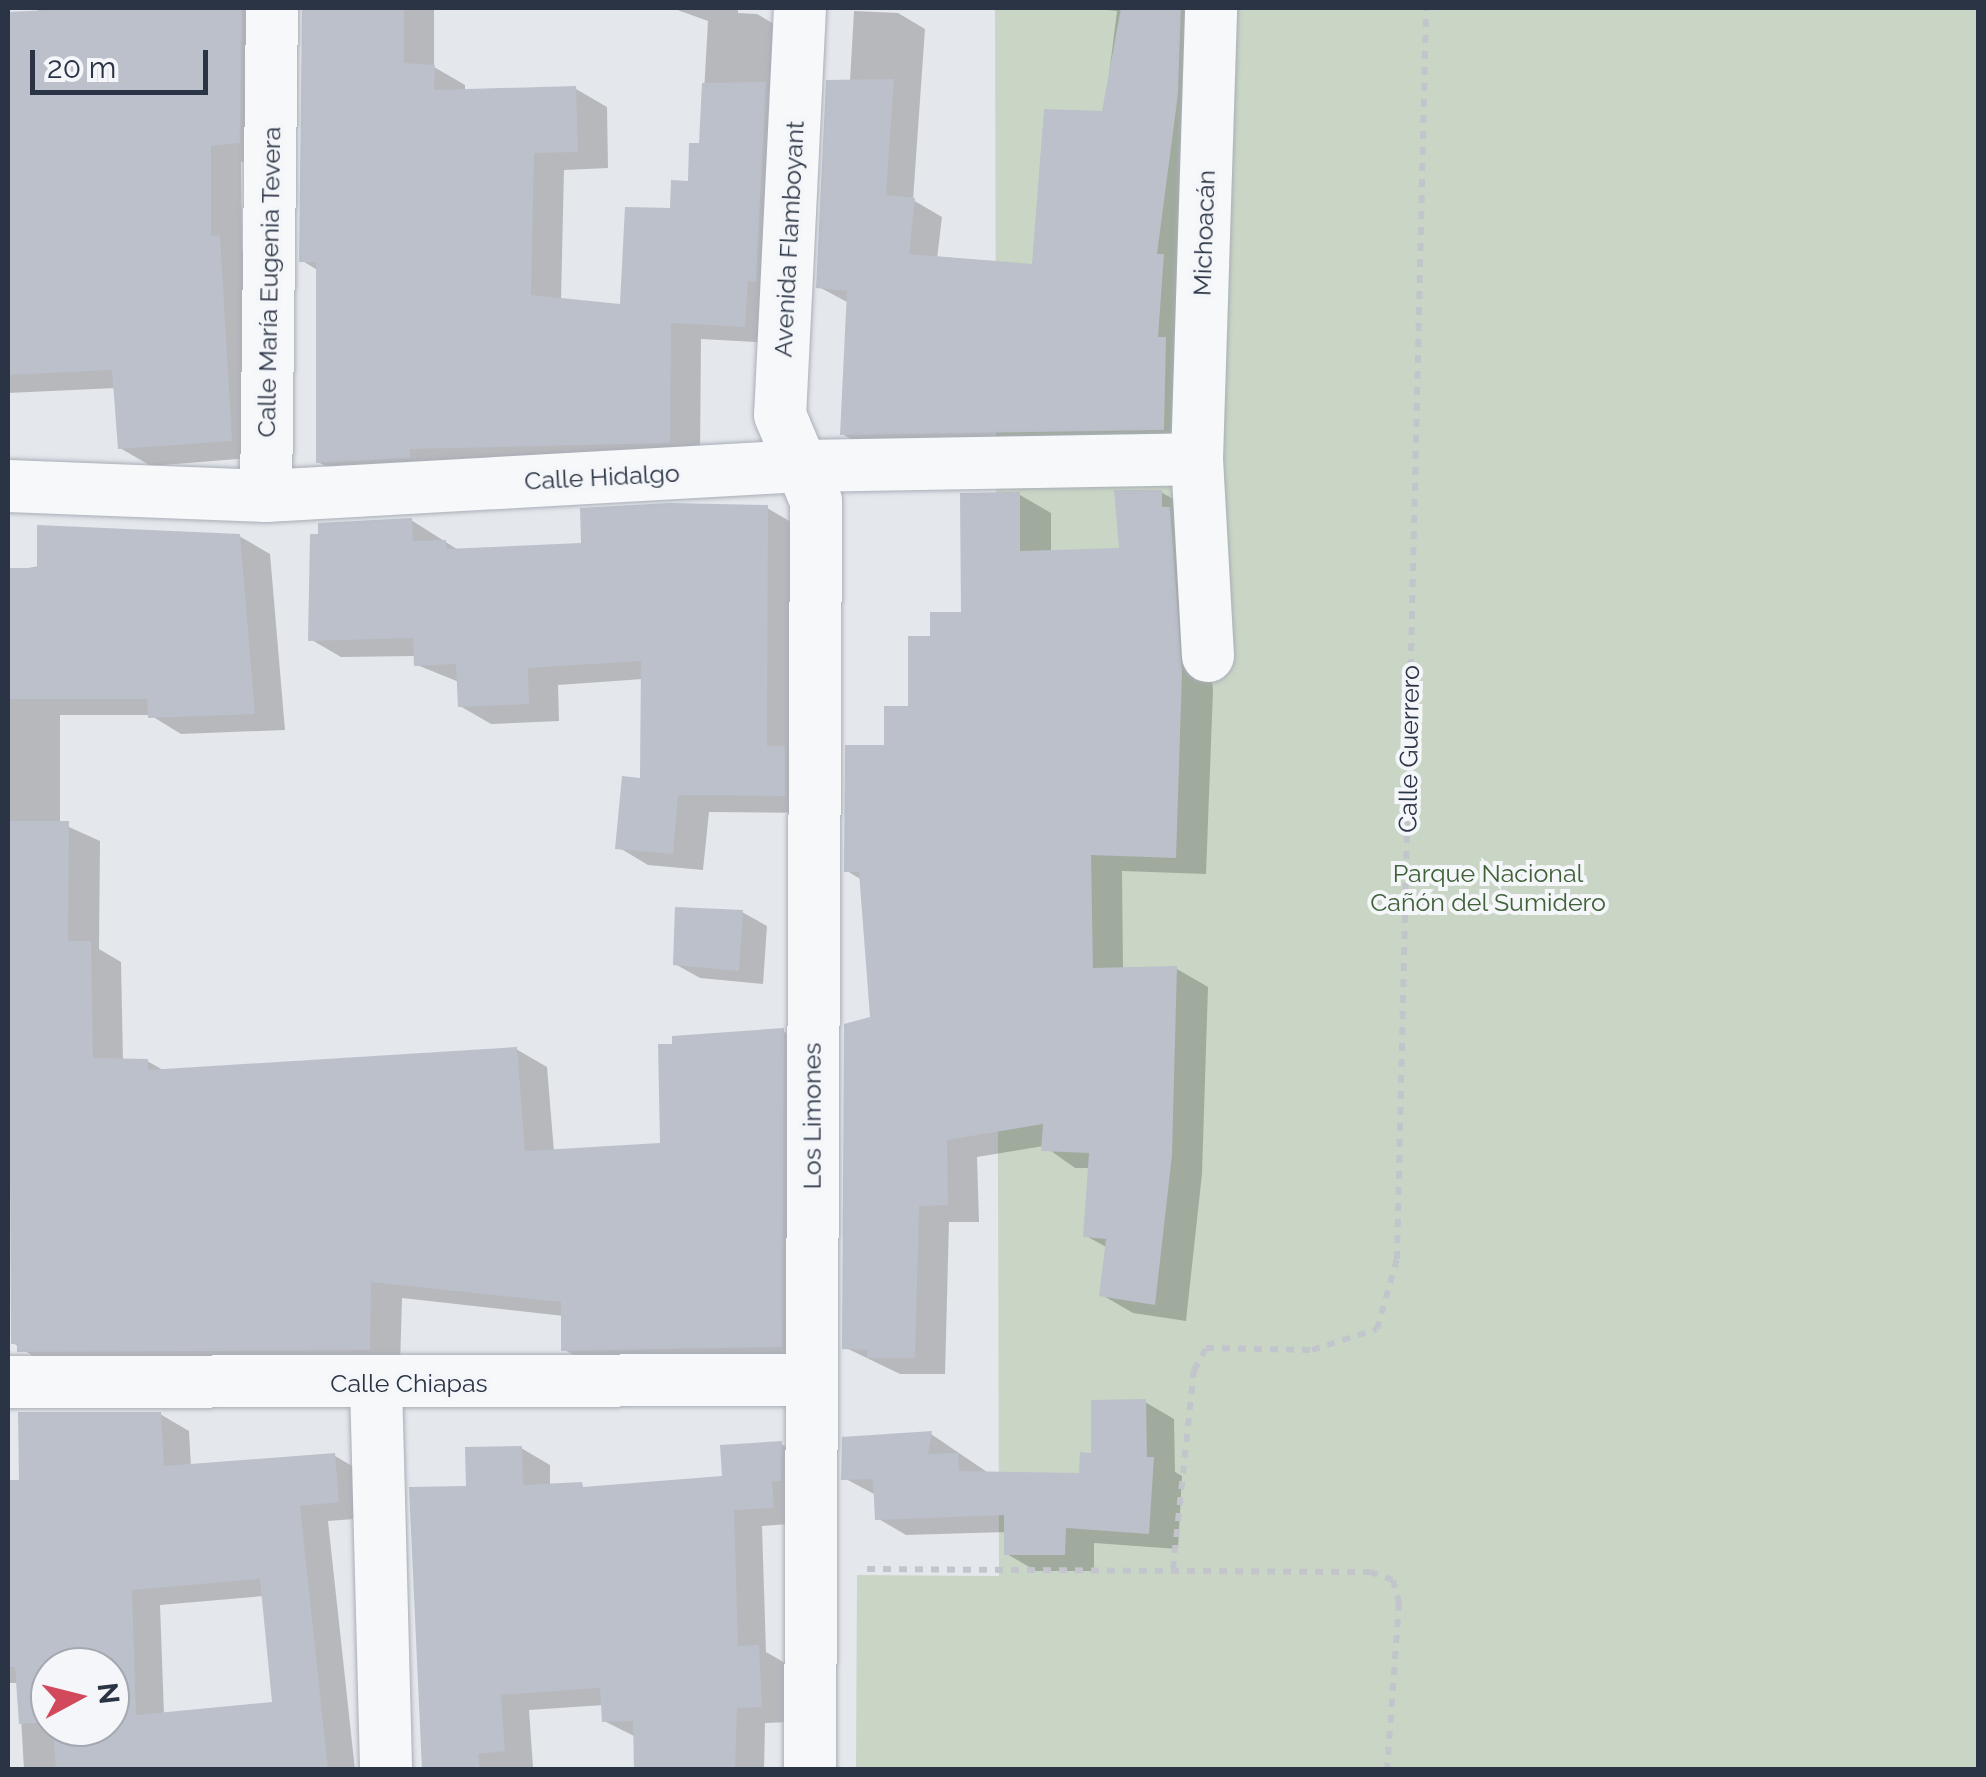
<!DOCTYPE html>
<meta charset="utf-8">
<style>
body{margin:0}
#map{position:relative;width:1986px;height:1777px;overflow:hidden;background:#e4e7ec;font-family:Raleway,sans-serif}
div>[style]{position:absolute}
.green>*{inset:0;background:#c9d6c5}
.shadow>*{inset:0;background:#0003}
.building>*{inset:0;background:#bbc0ca}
.path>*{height:6px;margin-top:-3px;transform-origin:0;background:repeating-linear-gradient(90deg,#c2c5cb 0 8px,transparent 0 16px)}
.roads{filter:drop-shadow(0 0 2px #a9aeb7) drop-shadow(0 0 2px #a9aeb7)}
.street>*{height:52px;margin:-26px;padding:0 26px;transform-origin:26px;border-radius:26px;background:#f7f8fa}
span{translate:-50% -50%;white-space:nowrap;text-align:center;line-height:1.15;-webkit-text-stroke:8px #f4f6f9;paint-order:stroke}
.street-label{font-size:25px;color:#2b3445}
.park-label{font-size:25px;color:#3f6138}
.frame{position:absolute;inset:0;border:10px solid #2b3445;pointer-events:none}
.north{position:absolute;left:30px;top:1647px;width:100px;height:100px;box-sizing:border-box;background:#f4f6f9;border:2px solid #a4a8b1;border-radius:50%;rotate:83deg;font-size:28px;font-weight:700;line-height:40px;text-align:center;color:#2b3445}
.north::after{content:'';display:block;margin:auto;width:35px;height:45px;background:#d1495b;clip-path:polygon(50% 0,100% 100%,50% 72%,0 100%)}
.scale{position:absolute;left:30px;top:50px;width:178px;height:45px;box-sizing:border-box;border:5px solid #2b3445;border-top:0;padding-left:12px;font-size:30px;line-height:35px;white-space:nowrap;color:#2b3445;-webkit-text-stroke:8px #f4f6f9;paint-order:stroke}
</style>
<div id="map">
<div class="green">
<div style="clip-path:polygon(995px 8px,1978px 8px,1978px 1769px,856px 1770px,857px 1575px,999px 1576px)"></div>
</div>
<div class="shadow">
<div style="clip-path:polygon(38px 8px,283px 8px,270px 160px,241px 162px,242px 250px,251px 256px,262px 457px,151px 466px,120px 448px,116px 388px,8px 393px,8px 15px,38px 13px)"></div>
<div style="clip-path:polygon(304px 8px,434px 8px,434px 67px,465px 85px,465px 92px,576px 89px,607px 107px,608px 168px,564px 170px,561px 300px,622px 306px,690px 184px,701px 145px,708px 21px,672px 8px,738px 8px,738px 13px,757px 14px,788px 32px,775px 343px,701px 339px,700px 460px,349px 479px,318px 462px,319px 271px,301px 260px)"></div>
<div style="clip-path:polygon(1087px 8px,1210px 8px,1190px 444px,870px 450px,842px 434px,849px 303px,819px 287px,829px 80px,850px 81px,854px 11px,898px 13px,925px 29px,913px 200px,942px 217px,937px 259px,1034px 266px,1104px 114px,1117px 11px)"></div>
<div style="clip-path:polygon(1161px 492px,1192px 510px,1200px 527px,1213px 691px,1206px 874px,1122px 871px,1123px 970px,1177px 969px,1208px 987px,1202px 1174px,1186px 1321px,1133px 1313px,1102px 1295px,1108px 1248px,1086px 1236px,1091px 1168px,1075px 1168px,1044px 1146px,977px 1157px,979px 1222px,949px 1222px,945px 1374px,900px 1374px,844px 1347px,872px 1019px,862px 880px,847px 871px,887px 748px,911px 709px,932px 639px,963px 615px,1020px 495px,1051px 513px,1051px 553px,1121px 551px)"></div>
<div style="clip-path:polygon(767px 508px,798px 526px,815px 813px,709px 812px,703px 870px,648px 865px,618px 847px,643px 781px,643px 679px,558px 685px,559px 721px,491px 724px,460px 706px,459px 682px,417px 665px,416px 656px,341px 657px,310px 639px,411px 520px,460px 551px,584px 545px)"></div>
<div style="clip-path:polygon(239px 536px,270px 554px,285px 730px,181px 734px,150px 715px,60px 715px,60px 823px,100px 841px,99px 949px,121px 962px,123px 1061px,147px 1061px,165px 1071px,516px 1049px,547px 1067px,554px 1152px,663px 1145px,783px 1031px,814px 1049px,812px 1364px,594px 1367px,563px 1349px,564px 1316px,402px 1298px,400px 1367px,51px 1368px,13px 1343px,8px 571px)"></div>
<div style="clip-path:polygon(742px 912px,767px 926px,763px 984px,700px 978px,675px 964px)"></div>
<div style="clip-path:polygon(1145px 1402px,1174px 1419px,1175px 1472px,1182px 1476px,1178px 1549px,1094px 1543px,1094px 1571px,1036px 1571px,1007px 1554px,1007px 1532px,906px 1535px,877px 1518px,876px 1495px,844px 1478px,931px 1434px,987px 1472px,1082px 1476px)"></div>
<div style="clip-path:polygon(evenodd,160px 1414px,189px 1431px,191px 1467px,335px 1456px,364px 1473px,367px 1518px,328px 1521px,355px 1770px,24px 1770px,19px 1683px,8px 1683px,8px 1483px,21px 1482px,160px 1414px,264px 1596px,274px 1705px,164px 1715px,160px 1605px,264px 1596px,160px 1414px,50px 1667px,110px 1667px,110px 1727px,50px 1727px,50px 1667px)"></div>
<div style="clip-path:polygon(781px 1444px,810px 1460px,802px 1523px,762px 1526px,766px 1652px,787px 1664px,790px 1722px,765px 1723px,764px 1770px,637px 1770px,636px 1737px,604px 1721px,604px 1705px,529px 1710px,533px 1767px,422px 1770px,468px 1488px,521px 1448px,550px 1465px,550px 1486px,590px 1489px,724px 1479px)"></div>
</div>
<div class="building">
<div style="clip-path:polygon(92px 8px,242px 8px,240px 143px,211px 146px,211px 236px,220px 235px,232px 441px,118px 449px,112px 370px,8px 375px,8px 12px)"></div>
<div style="clip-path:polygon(302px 8px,404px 8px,404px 63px,435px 65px,434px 90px,576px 86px,578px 152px,534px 153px,531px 295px,620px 304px,625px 207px,670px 208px,671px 180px,688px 181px,689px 143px,699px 143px,702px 83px,766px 82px,756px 282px,748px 281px,745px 327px,671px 323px,670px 443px,410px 449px,410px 458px,316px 463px,316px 262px,299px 262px)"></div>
<div style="clip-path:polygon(1121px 8px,1181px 8px,1178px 94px,1157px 254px,1164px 254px,1158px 337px,1166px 337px,1164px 430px,840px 435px,847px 291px,816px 288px,826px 80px,894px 79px,886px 195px,915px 198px,909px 254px,1032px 264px,1044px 109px,1102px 111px)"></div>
<div style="clip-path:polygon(1114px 490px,1162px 490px,1162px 507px,1170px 507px,1182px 672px,1176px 858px,1091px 855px,1093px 968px,1177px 966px,1172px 1155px,1155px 1305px,1099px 1296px,1106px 1239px,1083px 1237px,1089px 1153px,1041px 1151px,1043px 1124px,947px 1140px,948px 1205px,919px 1206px,915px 1358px,866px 1358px,868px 1350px,842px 1349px,844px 1024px,870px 1017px,859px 872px,844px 872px,845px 745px,884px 745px,884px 706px,908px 706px,908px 636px,930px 636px,930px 612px,961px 612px,960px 493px,1020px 492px,1020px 551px,1119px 548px)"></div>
<div style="clip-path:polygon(669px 503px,768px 505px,767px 746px,785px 746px,785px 796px,678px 795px,673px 854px,615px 849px,622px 776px,640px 778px,641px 661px,528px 668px,529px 704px,458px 707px,456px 664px,414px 666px,413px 638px,308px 641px,310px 534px,318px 534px,318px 523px,412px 518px,413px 541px,446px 540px,446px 549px,581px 543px,580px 508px)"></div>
<div style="clip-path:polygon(37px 525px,240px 534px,255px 714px,148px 718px,147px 699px,8px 699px,8px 568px,37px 568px)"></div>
<div style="clip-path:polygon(8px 821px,69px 821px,68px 941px,91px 941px,93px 1058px,148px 1059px,148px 1070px,517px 1047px,525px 1151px,660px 1143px,658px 1044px,672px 1044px,672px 1036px,784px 1028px,782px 1347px,561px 1351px,561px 1302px,371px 1282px,370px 1350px,17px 1352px,17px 1344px,11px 1344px)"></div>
<div style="clip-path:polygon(675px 907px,743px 910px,739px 971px,673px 965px)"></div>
<div style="clip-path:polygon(1146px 1399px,1147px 1457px,1154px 1457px,1149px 1534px,1066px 1528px,1065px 1555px,1004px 1555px,1004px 1515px,875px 1520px,873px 1479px,841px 1480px,842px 1437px,932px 1431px,928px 1454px,958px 1453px,959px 1471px,1079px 1473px,1080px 1452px,1091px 1453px,1091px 1400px)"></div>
<div style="clip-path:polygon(evenodd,18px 1412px,161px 1412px,164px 1466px,335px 1453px,339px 1502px,300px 1506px,328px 1770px,56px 1770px,53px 1727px,110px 1727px,110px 1667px,50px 1667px,50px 1722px,19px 1724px,15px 1667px,8px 1667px,8px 1480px,19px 1480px,18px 1412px,260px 1579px,272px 1702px,136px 1715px,132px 1590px,260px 1579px)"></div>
<div style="clip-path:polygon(782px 1441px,781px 1481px,772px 1481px,774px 1508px,734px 1510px,738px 1646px,759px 1645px,762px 1707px,737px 1708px,735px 1770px,634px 1770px,633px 1721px,602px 1722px,600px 1688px,501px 1695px,505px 1751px,478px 1754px,480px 1770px,422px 1770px,409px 1487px,466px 1486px,465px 1447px,522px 1446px,523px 1485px,582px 1482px,583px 1487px,722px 1476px,720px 1445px)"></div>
</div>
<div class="path">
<div style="left:867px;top:1569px;width:503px;rotate:0.34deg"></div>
<div style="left:1370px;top:1572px;width:24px;rotate:19deg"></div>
<div style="left:1393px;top:1580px;width:24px;rotate:75deg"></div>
<div style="left:1399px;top:1603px;width:167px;rotate:94.1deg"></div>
<div style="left:1173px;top:1569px;width:200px;rotate:-84deg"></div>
<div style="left:1194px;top:1370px;width:25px;rotate:-61deg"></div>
<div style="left:1206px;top:1348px;width:106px;rotate:1.1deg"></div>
<div style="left:1312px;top:1350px;width:68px;rotate:-17.9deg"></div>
<div style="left:1377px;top:1329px;width:73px;rotate:-74.1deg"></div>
<div style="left:1397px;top:1259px;width:1251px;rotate:-88.67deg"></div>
</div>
<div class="roads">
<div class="street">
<div style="left:800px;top:8px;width:407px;rotate:92.8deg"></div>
<div style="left:780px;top:415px;width:93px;rotate:67.3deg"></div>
<div style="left:816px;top:501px;width:1269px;rotate:90.27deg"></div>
<div style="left:8px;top:486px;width:258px;rotate:2.2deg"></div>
<div style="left:266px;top:496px;width:536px;rotate:-3.21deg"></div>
<div style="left:801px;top:466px;width:396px;rotate:-1deg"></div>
<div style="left:266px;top:496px;width:488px;rotate:-89.3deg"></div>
<div style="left:1208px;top:656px;width:197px;rotate:-93.2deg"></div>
<div style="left:1197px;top:459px;width:451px;rotate:-88.2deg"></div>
<div style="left:8px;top:1382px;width:802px;rotate:-0.14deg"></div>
<div style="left:376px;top:1384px;width:386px;rotate:88.5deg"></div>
</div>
</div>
<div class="street-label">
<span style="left:1204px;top:233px;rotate:-88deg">Michoacán</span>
<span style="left:789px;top:239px;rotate:-87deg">Avenida Flamboyant</span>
<span style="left:269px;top:282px;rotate:-89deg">Calle María Eugenia Tevera</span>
<span style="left:602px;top:477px;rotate:-3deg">Calle Hidalgo</span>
<span style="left:1409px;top:749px;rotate:-89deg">Calle Guerrero</span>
<span style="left:812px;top:1116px;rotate:-90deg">Los Limones</span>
<span style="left:409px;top:1383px">Calle Chiapas</span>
</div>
<div class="park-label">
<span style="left:1488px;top:888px">Parque Nacional<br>Cañón del Sumidero</span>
</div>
<div class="frame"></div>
<div class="north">N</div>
<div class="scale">20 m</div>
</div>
